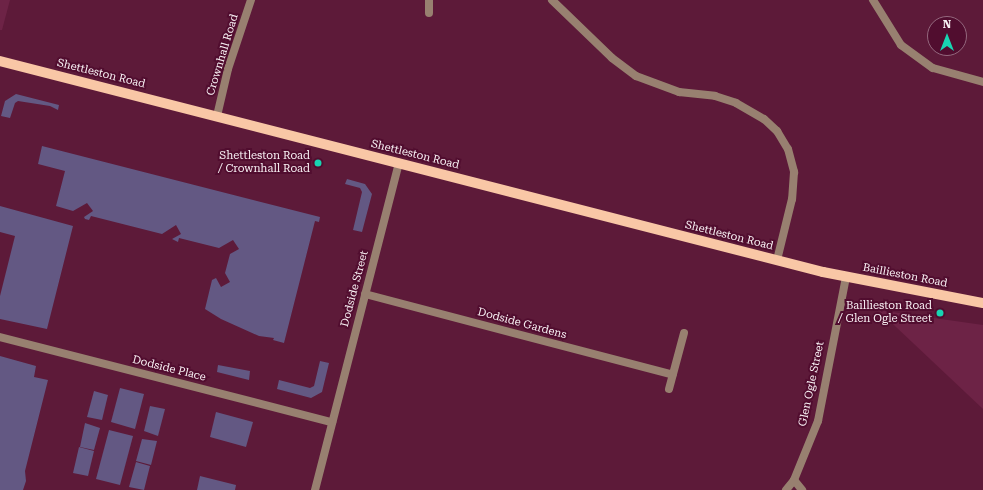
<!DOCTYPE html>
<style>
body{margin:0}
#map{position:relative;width:983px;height:490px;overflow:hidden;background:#5d1a39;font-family:"Roboto Serif",serif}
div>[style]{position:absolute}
.built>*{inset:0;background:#6d2346}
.green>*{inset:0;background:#635883}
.minor>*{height:8px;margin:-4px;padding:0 4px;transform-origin:4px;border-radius:4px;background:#988070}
.primary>*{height:10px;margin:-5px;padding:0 5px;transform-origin:5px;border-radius:5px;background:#f9c7a6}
.dots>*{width:11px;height:11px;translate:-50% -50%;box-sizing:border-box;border:2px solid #510d2f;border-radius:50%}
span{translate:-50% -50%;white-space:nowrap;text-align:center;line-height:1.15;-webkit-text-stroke:4px #510d2f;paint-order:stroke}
.street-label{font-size:11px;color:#f9f1f4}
.poi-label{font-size:11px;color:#f9f1f4}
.right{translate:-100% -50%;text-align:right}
.north{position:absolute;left:927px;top:16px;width:40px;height:40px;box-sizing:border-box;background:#510d2f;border:1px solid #94687e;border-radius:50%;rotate:0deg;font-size:11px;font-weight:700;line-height:16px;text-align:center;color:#f9f1f4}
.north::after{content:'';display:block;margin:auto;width:14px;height:18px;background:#18d5b2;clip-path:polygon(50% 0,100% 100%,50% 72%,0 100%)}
</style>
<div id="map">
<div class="built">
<div style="clip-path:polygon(0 0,10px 0,2px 30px,0 30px)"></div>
<div style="clip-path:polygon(878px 310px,983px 325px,983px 409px)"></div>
</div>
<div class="green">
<div style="clip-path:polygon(16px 94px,59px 105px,58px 110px,50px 106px,18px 101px,15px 103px,10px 118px,1px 116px,5px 101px)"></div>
<div style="clip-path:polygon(42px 146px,320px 217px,319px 222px,315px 221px,284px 343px,273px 340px,274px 338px,259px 336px,221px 319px,205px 309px,212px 280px,216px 278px,221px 287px,230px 282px,225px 273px,230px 254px,239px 249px,233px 240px,219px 248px,179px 238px,178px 242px,172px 239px,181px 234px,176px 225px,162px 234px,91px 216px,89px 220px,85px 219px,84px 217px,93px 211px,87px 203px,73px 211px,56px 206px,65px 171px,38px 164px)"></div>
<div style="clip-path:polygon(347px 179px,365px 184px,372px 194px,362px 232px,353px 230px,362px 192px,360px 188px,345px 184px)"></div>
<div style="clip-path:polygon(0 206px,73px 226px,47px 329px,0 319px,0 296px,15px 236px,0 232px)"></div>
<div style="clip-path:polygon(0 356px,36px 366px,34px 377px,48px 380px,25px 471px,26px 481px,23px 490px,0 490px)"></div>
<div style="clip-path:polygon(320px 361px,329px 363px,322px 392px,311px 398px,277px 389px,279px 380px,310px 388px,314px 386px)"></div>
<div style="clip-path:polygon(218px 365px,250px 371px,249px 380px,217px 372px)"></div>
<div style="clip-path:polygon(120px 388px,144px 394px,135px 429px,111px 422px)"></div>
<div style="clip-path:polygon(94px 391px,108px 395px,102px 420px,87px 417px)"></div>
<div style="clip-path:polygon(150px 406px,165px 409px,158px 436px,144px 431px)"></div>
<div style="clip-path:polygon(216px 412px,253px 422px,246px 447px,210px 437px)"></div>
<div style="clip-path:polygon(85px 423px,100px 428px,94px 450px,80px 447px)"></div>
<div style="clip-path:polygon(109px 430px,133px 436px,120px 485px,96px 479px)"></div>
<div style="clip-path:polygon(142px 439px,157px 441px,151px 465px,136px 461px)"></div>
<div style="clip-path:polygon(79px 447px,94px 451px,88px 476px,73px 473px)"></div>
<div style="clip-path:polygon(136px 462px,150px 466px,144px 490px,129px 487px)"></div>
<div style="clip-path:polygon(200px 476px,236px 485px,235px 490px,197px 490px)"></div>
</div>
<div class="minor">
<div style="left:429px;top:0;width:13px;rotate:90deg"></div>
<div style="left:552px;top:0;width:83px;rotate:44deg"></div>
<div style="left:612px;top:58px;width:30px;rotate:37deg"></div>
<div style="left:636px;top:76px;width:46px;rotate:20.4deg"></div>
<div style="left:679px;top:92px;width:36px;rotate:6deg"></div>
<div style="left:715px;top:96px;width:22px;rotate:18deg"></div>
<div style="left:736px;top:103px;width:32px;rotate:30deg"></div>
<div style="left:764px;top:119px;width:18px;rotate:43deg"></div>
<div style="left:777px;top:131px;width:21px;rotate:59deg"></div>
<div style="left:788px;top:149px;width:24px;rotate:75deg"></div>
<div style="left:794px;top:172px;width:27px;rotate:94deg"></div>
<div style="left:792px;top:199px;width:63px;rotate:103.8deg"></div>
<div style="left:873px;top:0;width:53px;rotate:58.1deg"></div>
<div style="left:901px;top:45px;width:39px;rotate:36deg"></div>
<div style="left:933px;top:68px;width:52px;rotate:15.6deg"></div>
<div style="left:217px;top:116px;width:48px;rotate:-76.8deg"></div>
<div style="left:228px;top:69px;width:73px;rotate:-71.6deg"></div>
<div style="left:365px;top:294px;width:318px;rotate:14.7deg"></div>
<div style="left:0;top:337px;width:343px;rotate:14.4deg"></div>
<div style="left:669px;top:389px;width:58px;rotate:-75deg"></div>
<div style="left:794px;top:480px;width:13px;rotate:51deg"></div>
<div style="left:315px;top:490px;width:338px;rotate:-75.6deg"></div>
<div style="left:786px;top:490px;width:13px;rotate:-51deg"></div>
<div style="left:794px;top:480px;width:64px;rotate:-67.9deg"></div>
<div style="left:818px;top:421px;width:147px;rotate:-79deg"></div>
</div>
<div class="primary">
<div style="left:0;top:61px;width:850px;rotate:14.38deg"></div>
<div style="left:823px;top:272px;width:163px;rotate:11deg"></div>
</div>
<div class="dots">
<div style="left:318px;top:163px;background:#18d5b2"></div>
<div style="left:940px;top:313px;background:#18d5b2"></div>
</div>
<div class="street-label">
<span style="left:223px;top:55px;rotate:-73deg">Crownhall Road</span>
<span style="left:101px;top:74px;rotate:14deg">Shettleston Road</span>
<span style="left:415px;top:155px;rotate:14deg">Shettleston Road</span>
<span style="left:729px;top:236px;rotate:14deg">Shettleston Road</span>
<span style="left:905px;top:276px;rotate:11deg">Baillieston Road</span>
<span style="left:355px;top:289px;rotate:-75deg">Dodside Street</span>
<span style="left:522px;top:324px;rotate:15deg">Dodside Gardens</span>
<span style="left:169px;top:369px;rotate:14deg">Dodside Place</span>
<span style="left:812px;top:384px;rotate:-78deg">Glen Ogle Street</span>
</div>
<div class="poi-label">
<span class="right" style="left:310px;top:163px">Shettleston Road<br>/ Crownhall Road</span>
<span class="right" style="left:932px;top:313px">Baillieston Road<br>/ Glen Ogle Street</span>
</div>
<div class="north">N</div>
</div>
